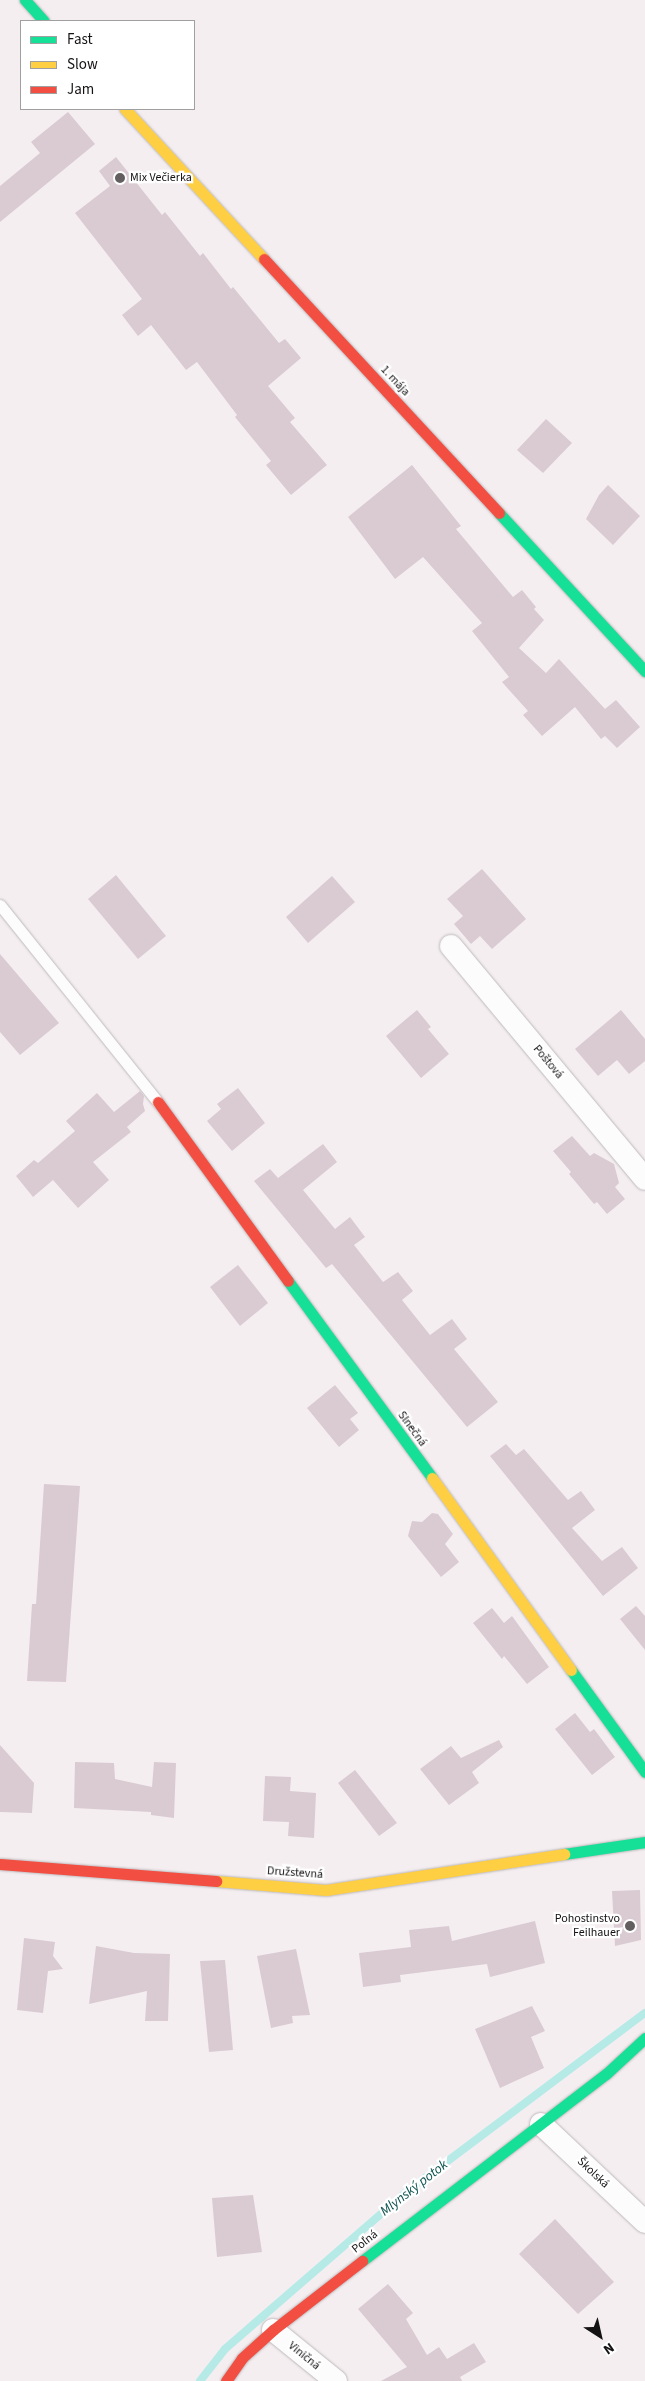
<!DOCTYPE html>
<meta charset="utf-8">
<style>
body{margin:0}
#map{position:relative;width:645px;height:2381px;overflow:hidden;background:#f4eef1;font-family:"Source Sans 3",sans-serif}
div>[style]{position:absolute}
.stream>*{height:8px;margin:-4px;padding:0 4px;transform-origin:4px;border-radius:4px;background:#b5eae6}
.building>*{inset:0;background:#dacbd2}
.roads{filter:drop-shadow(0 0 1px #beb9bb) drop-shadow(0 0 1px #beb9bb)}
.lane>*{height:11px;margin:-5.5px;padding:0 5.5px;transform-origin:5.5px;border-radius:5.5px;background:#fdfcfd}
.street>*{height:22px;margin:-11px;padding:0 11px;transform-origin:11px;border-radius:11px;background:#fdfcfd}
.fast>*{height:11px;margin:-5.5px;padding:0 5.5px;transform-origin:5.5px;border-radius:5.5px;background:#16e098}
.slow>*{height:11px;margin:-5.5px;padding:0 5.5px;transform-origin:5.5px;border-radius:5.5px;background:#ffcf43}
.jam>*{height:11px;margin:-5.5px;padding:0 5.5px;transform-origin:5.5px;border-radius:5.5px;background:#f24e42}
.dots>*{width:14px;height:14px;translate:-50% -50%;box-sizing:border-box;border:2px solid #fff;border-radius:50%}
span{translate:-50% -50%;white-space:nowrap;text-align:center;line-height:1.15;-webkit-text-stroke:4.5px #fff;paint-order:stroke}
.poi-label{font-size:12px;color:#151213}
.left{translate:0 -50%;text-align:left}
.right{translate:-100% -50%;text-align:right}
.street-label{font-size:12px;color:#151213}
.water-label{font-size:14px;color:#0b524e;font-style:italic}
.legend{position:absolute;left:20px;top:20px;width:175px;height:90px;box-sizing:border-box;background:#fff;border:1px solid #a1a0a1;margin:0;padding:6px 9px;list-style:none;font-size:15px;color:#151213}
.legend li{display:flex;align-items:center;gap:10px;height:25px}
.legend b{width:25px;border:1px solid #a1a0a1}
.north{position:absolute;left:575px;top:2311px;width:50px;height:50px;-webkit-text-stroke:4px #fff;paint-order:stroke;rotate:145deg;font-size:14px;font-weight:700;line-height:20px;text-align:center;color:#151213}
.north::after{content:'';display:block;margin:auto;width:18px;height:22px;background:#151213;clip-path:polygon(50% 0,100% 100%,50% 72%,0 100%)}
</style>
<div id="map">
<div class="stream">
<div style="left:200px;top:2381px;width:41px;rotate:-52deg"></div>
<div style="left:225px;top:2349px;width:238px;rotate:-40.9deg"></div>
<div style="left:405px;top:2193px;width:300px;rotate:-36.9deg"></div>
</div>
<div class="building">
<div style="clip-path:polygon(68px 112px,95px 144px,0 222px,0 186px,40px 153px,31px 142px)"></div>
<div style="clip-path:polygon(116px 157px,162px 215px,165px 212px,200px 256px,203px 253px,231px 289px,233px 287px,279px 343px,285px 339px,301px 358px,268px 386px,295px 418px,290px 422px,327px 465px,291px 495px,266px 465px,271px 461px,235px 417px,237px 415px,197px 362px,186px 370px,151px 325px,138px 336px,122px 315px,142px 299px,75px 213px,110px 186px,99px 171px)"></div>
<div style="clip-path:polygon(546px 419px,572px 443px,543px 473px,517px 450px)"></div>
<div style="clip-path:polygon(412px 465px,461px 526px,456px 529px,513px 597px,522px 590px,536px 607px,534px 609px,544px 620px,519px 648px,546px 673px,559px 659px,605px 709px,616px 700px,640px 727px,617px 748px,605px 736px,601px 739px,575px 707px,542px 736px,523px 715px,528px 711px,502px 682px,509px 677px,472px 631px,482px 623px,423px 557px,395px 579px,348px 517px)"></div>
<div style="clip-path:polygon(608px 485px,640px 516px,613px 545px,586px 519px,599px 495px)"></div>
<div style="clip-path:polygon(482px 869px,526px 919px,492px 949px,480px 936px,471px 944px,454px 924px,463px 916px,447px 899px)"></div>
<div style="clip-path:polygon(116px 875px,166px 936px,138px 959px,88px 899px)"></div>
<div style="clip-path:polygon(332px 876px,355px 902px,308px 943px,286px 917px)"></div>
<div style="clip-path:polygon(0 954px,59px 1023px,20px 1055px,0 1032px)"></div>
<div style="clip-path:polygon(417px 1010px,431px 1027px,428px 1029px,449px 1054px,421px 1078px,386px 1036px)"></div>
<div style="clip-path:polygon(621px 1010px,645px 1039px,645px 1061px,629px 1074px,617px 1060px,598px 1076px,575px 1049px)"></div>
<div style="clip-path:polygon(238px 1088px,265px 1123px,232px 1151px,207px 1121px,221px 1109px,217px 1104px)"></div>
<div style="clip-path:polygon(140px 1091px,144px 1096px,143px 1104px,145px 1111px,127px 1127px,131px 1132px,93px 1162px,109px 1180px,78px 1208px,53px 1180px,33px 1197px,16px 1176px,34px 1160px,38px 1163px,75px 1131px,66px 1121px,97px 1093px,114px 1112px)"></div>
<div style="clip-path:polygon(572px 1136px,590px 1156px,594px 1153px,614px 1164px,619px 1183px,615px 1187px,625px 1199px,607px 1214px,597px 1202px,594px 1204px,569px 1174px,571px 1172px,553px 1151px)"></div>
<div style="clip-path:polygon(323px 1144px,337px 1162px,303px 1190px,335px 1229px,350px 1217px,365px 1237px,354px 1245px,383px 1282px,398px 1272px,413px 1291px,402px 1300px,430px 1335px,452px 1319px,467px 1339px,454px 1349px,498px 1402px,467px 1427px,332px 1264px,326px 1268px,254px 1181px,270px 1169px,278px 1178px)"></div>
<div style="clip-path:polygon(238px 1265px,268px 1303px,240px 1326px,210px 1287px)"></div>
<div style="clip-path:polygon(335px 1385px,358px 1413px,350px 1419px,359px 1430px,339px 1447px,307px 1408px)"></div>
<div style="clip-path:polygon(506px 1444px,516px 1455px,524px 1449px,568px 1500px,581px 1491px,595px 1510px,572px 1528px,602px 1561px,622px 1547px,638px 1568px,603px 1596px,490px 1456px)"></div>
<div style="clip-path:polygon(44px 1484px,80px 1486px,66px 1682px,27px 1681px,32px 1604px,36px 1604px)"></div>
<div style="clip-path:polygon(432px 1513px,438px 1514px,453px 1534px,445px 1544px,459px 1562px,441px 1577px,408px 1536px,412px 1521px,422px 1522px)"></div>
<div style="clip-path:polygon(636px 1606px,645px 1616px,645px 1650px,620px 1619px)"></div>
<div style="clip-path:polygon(492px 1608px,504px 1623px,512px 1616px,549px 1667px,527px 1684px,504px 1656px,502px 1659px,473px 1623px)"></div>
<div style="clip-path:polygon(575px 1713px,590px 1732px,594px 1729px,615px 1757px,592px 1775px,555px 1729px)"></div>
<div style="clip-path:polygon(499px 1740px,503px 1747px,472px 1772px,479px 1783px,449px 1805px,420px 1769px,451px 1746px,461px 1758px)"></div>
<div style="clip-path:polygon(0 1745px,34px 1783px,32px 1813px,0 1812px)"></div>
<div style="clip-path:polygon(75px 1762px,114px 1763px,115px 1779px,152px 1787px,154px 1762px,176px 1763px,174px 1818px,151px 1815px,151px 1812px,74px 1808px)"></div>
<div style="clip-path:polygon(355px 1770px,397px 1823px,379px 1836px,338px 1783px)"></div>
<div style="clip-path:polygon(265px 1776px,291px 1777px,290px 1791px,316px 1793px,314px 1838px,288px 1836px,289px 1822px,263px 1821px)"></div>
<div style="clip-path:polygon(640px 1890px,641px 1940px,615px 1946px,612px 1891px)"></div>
<div style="clip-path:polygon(535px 1921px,545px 1963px,490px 1977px,487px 1964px,400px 1975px,401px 1982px,363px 1987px,359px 1953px,411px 1947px,409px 1930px,449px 1926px,452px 1941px)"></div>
<div style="clip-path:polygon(24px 1938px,55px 1942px,53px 1956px,63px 1969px,48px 1971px,43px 2013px,17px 2010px)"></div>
<div style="clip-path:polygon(96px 1946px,134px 1953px,170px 1954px,168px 2021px,145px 2021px,147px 1991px,89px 2004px)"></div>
<div style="clip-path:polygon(296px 1949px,310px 2015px,292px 2016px,293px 2023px,271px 2028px,257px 1956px)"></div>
<div style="clip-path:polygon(225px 1960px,233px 2050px,209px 2052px,200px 1961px)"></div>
<div style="clip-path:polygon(532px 2006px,545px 2031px,531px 2037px,544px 2068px,500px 2088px,475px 2029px)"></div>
<div style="clip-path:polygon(253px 2195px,262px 2252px,217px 2257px,212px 2198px)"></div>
<div style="clip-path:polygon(555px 2219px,614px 2282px,578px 2314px,519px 2254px)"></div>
<div style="clip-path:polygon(388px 2284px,413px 2313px,406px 2319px,427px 2355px,439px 2347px,447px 2359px,474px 2343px,486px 2362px,460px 2377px,462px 2381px,381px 2381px,407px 2367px,358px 2309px)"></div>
</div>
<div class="roads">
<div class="lane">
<div style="left:0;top:905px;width:253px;rotate:51.3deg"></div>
</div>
<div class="street">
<div style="left:451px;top:946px;width:303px;rotate:50.2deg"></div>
<div style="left:541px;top:2124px;width:143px;rotate:43.3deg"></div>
<div style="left:273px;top:2330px;width:81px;rotate:39deg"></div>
</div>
<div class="fast">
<div style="left:25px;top:0;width:28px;rotate:48deg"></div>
<div style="left:499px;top:513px;width:215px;rotate:47.3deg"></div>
<div style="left:288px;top:1281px;width:244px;rotate:53.8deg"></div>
<div style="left:571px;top:1670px;width:126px;rotate:54deg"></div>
<div style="left:564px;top:1854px;width:82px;rotate:-8.4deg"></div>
<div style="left:362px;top:2261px;width:307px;rotate:-37.5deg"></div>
<div style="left:606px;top:2074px;width:53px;rotate:-42.7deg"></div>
</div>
<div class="slow">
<div style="left:125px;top:109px;width:205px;rotate:47.2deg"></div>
<div style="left:432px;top:1478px;width:237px;rotate:54.1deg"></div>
<div style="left:216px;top:1881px;width:110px;rotate:4.7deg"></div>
<div style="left:326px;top:1890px;width:241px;rotate:-8.6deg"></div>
</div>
<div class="jam">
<div style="left:264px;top:259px;width:346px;rotate:47.2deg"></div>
<div style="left:158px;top:1102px;width:221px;rotate:54deg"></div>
<div style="left:0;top:1864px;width:217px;rotate:4.5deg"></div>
<div style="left:226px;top:2381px;width:28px;rotate:-55deg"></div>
<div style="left:242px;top:2358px;width:42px;rotate:-42.1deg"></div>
<div style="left:273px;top:2330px;width:113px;rotate:-37.8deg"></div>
</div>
</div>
<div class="dots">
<div style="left:120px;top:178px;background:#635f61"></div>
<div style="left:630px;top:1926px;background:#635f61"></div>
</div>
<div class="poi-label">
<span class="left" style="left:130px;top:178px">Mix Večierka</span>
<span class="right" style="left:620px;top:1926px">Pohostinstvo<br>Feilhauer</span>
</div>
<div class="street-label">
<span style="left:395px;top:381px;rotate:47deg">1. mája</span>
<span style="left:548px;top:1062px;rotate:50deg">Poštová</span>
<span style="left:412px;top:1429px;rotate:54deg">Slnečná</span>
<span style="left:295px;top:1873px;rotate:4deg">Družstevná</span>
<span style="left:593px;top:2173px;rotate:43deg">Školská</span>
<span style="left:365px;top:2242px;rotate:-38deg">Poľná</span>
<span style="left:304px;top:2356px;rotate:39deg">Viničná</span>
</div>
<div class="water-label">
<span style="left:414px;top:2188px;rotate:-38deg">Mlynský potok</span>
</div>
<ul class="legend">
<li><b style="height:6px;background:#16e098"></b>Fast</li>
<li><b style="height:6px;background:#ffcf43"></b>Slow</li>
<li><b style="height:6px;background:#f24e42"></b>Jam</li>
</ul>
<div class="north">N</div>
</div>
